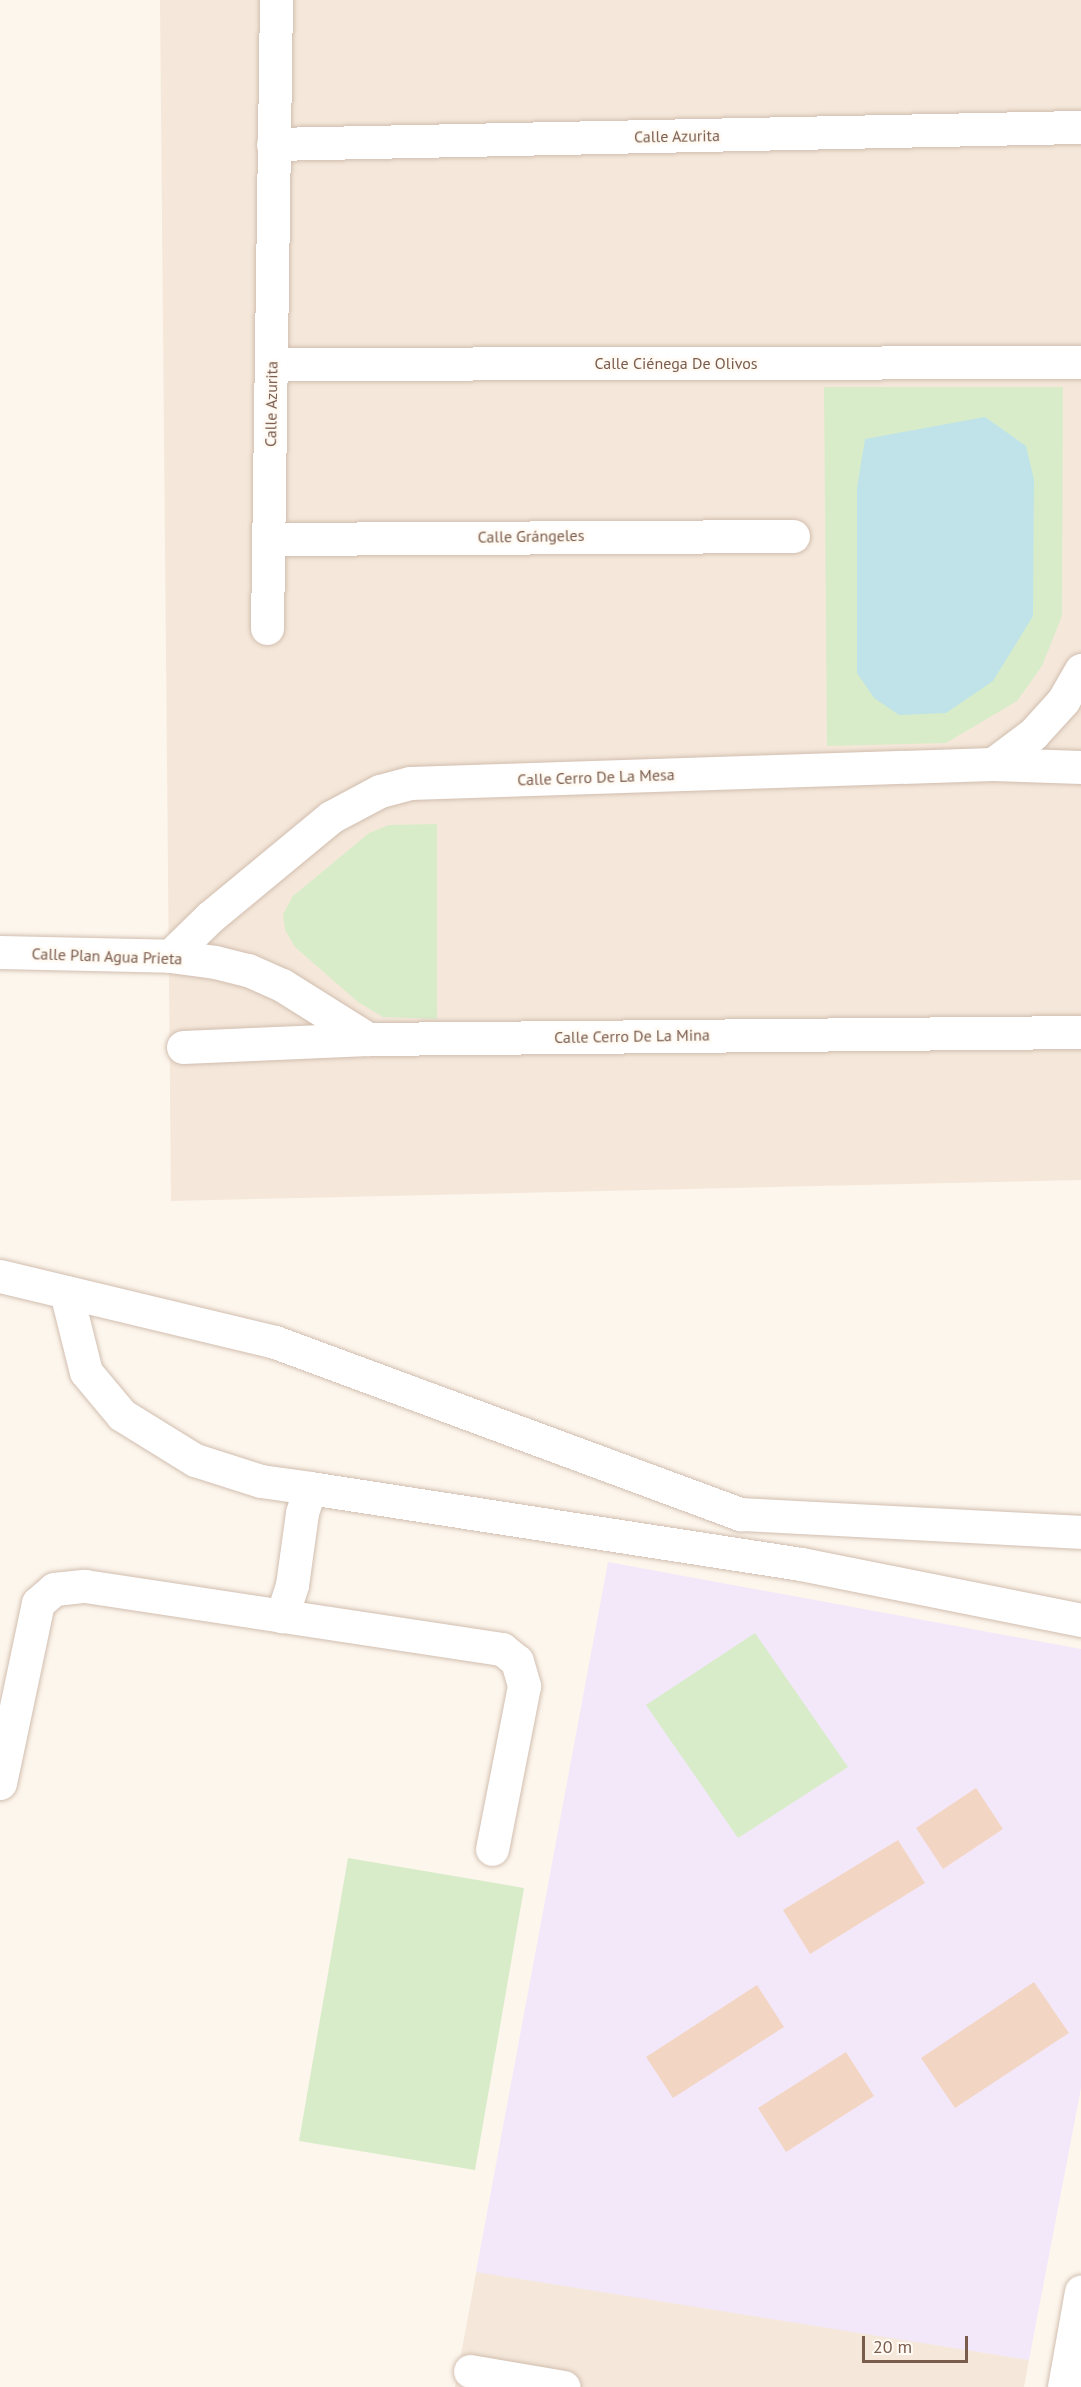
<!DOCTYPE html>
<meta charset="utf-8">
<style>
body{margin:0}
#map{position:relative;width:1081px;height:2387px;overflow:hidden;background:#fdf6ec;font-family:"PT Sans",sans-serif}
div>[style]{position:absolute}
.residential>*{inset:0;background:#f5e8da}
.education>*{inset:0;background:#f3e8fa}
.green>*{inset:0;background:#d8ecc9}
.water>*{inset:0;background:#bfe3e8}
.building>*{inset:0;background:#f3d5c3}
.roads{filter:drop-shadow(0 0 2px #d1beb0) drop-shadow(0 0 2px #d1beb0)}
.minor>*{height:33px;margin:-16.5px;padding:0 16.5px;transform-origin:16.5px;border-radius:16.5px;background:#fff}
span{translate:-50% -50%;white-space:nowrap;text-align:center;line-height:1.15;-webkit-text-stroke:5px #fffaf3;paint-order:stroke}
.street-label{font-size:16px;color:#7a5c4d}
.scale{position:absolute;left:862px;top:2336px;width:106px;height:27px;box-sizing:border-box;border:3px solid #7a5c4d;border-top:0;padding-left:8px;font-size:18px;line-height:21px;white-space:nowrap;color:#7a5c4d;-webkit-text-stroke:4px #fffaf3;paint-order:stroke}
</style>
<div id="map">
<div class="residential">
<div style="clip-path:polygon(160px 0,1081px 0,1081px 1180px,171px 1201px)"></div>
<div style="clip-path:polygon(477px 2268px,1029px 2360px,1024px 2387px,455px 2387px)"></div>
</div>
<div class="education">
<div style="clip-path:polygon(608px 1562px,1081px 1649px,1081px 2088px,1029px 2360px,476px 2272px)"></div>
</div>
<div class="green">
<div style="clip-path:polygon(824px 387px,1063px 387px,1062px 616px,1042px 666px,1017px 701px,946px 743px,827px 746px)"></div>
<div style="clip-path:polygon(437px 824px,437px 1019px,383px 1017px,358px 1002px,295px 947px,285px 930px,283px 914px,293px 896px,369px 833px,389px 825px)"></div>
<div style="clip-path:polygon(755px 1633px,848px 1767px,738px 1838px,646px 1705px)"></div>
<div style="clip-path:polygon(348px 1858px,524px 1888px,475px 2170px,299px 2141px)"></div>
</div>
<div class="water">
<div style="clip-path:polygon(985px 417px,1026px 446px,1034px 480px,1033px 616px,993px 681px,946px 713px,899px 715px,874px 698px,857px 673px,857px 488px,865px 439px)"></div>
</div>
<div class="building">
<div style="clip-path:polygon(976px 1788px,1003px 1829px,943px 1869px,916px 1828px)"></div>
<div style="clip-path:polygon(898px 1840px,925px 1883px,810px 1954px,783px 1910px)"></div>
<div style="clip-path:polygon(1034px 1982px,1069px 2033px,955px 2108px,921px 2058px)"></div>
<div style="clip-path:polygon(757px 1985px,784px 2027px,673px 2098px,646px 2057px)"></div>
<div style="clip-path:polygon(846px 2052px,874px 2096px,786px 2152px,758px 2108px)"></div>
</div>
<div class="roads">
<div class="minor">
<div style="left:273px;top:144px;width:808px;rotate:-1.21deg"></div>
<div style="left:272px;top:364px;width:809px;rotate:-0.14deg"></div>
<div style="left:270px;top:539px;width:523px;rotate:-0.33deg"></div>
<div style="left:267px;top:628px;width:628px;rotate:-89.18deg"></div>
<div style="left:993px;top:764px;width:50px;rotate:-36.9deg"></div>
<div style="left:1033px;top:734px;width:45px;rotate:-47.7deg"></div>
<div style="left:1063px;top:701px;width:36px;rotate:-60deg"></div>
<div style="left:0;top:952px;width:170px;rotate:1.3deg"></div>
<div style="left:170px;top:956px;width:45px;rotate:7.6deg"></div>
<div style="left:215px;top:962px;width:34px;rotate:14deg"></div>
<div style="left:248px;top:970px;width:37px;rotate:24deg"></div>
<div style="left:282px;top:985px;width:102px;rotate:32.1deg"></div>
<div style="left:170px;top:956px;width:56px;rotate:-44.3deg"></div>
<div style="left:210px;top:917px;width:157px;rotate:-39.6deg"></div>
<div style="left:331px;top:817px;width:55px;rotate:-28deg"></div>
<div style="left:380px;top:791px;width:31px;rotate:-15deg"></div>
<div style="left:410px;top:783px;width:583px;rotate:-1.87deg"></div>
<div style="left:993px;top:764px;width:88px;rotate:2deg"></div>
<div style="left:183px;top:1047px;width:185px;rotate:-2.5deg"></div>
<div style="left:368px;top:1039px;width:713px;rotate:-0.56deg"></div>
<div style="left:0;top:1276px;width:283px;rotate:13.5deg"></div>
<div style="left:275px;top:1342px;width:497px;rotate:20.3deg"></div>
<div style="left:741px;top:1514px;width:340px;rotate:3deg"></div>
<div style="left:66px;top:1292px;width:82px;rotate:76deg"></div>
<div style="left:86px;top:1372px;width:56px;rotate:50.1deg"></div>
<div style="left:122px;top:1415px;width:86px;rotate:31.7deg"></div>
<div style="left:195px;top:1460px;width:69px;rotate:17.7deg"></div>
<div style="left:261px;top:1481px;width:49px;rotate:8.1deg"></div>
<div style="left:310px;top:1488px;width:26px;rotate:108deg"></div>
<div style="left:302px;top:1513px;width:73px;rotate:97.9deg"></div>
<div style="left:292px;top:1585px;width:33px;rotate:108deg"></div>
<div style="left:310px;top:1488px;width:497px;rotate:8.8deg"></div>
<div style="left:801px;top:1564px;width:286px;rotate:11.3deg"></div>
<div style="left:0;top:1783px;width:184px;rotate:-78.1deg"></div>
<div style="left:38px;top:1603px;width:21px;rotate:-41deg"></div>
<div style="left:54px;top:1589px;width:31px;rotate:-6deg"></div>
<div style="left:85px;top:1586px;width:422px;rotate:8.6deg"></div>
<div style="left:502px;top:1649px;width:19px;rotate:39deg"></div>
<div style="left:517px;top:1661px;width:26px;rotate:74deg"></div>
<div style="left:524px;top:1686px;width:166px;rotate:101.1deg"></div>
<div style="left:470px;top:2371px;width:95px;rotate:9.7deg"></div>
<div style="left:1064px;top:2387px;width:97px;rotate:-79.9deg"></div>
</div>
</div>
<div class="street-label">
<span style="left:677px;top:136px;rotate:-1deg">Calle Azurita</span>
<span style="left:676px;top:363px">Calle Ciénega De Olivos</span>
<span style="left:271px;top:404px;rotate:-89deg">Calle Azurita</span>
<span style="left:531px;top:536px;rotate:-1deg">Calle Grángeles</span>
<span style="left:596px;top:777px;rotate:-2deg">Calle Cerro De La Mesa</span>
<span style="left:107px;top:956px;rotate:2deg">Calle Plan Agua Prieta</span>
<span style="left:632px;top:1036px;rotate:-1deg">Calle Cerro De La Mina</span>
</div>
<div class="scale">20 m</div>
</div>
